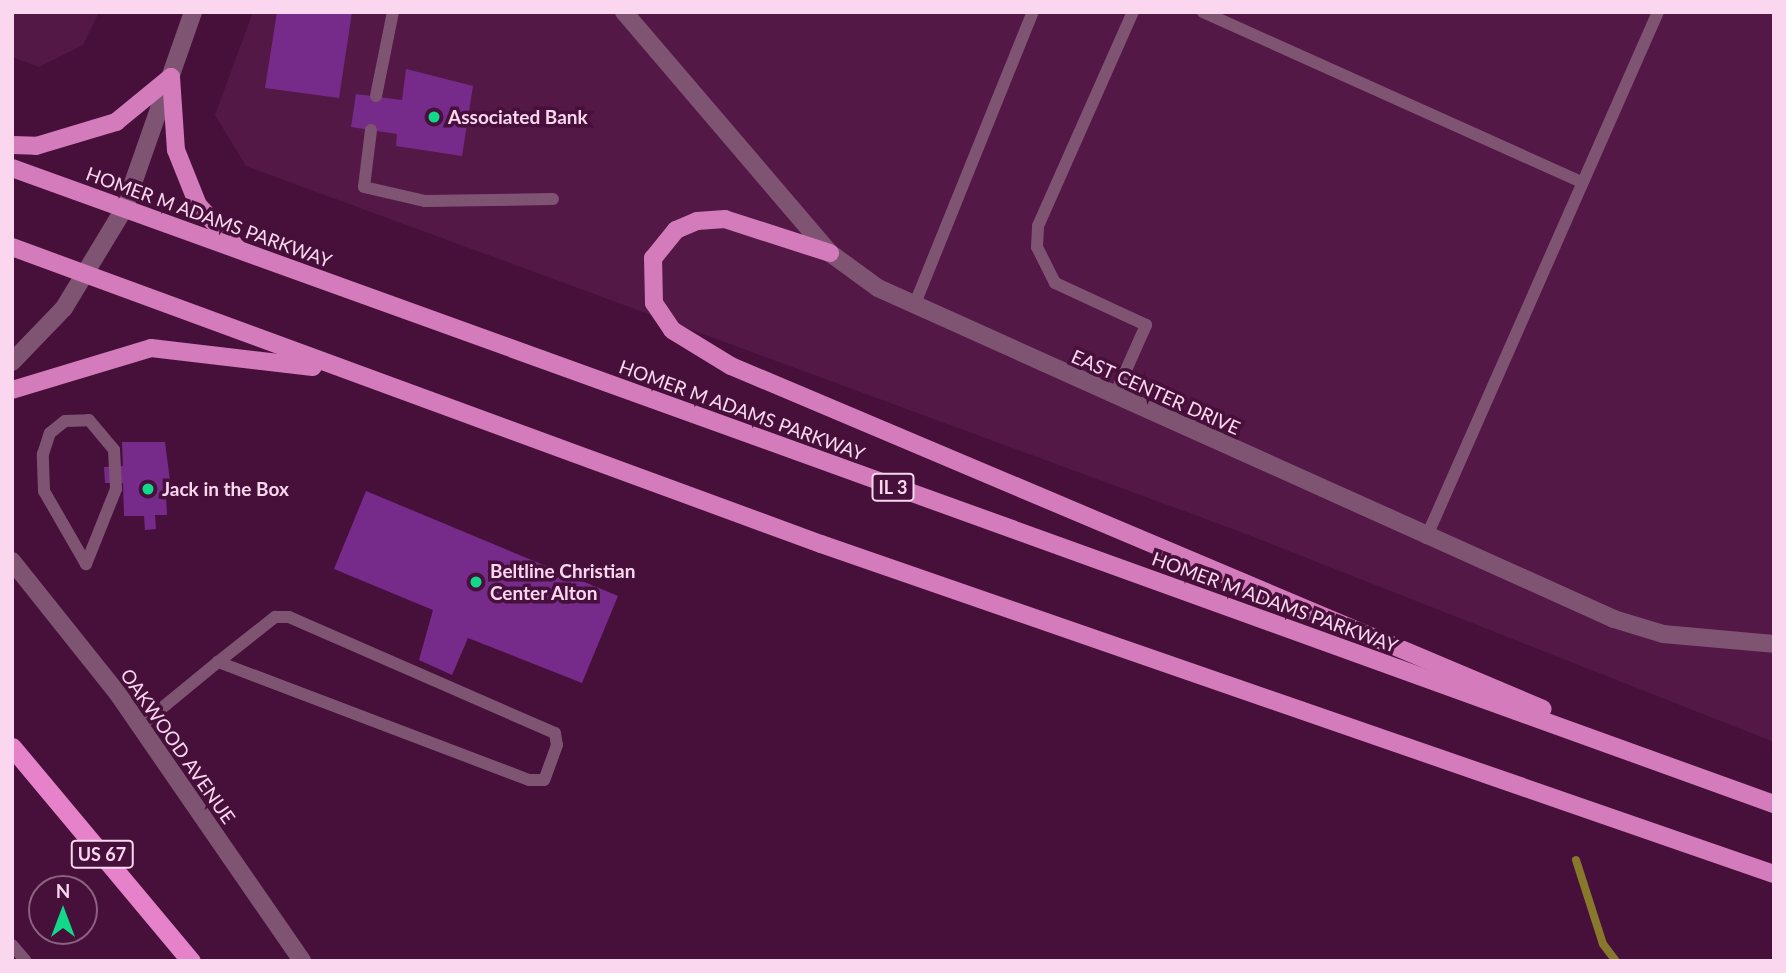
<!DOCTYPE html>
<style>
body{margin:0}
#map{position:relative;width:1786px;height:973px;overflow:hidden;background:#46103a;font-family:Lato,sans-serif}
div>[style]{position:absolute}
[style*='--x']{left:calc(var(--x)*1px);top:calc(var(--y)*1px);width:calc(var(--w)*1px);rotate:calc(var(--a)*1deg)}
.built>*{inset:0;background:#541847}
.stream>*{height:8px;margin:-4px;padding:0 4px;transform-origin:4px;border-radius:4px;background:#87782c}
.building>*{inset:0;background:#762b8b}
.service>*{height:12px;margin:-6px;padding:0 6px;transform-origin:6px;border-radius:6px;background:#7f5473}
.minor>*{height:18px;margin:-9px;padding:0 9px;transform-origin:9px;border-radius:9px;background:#7f5473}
.tertiary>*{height:18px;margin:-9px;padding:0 9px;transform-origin:9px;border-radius:9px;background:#7f5473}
.primary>*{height:18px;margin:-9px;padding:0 9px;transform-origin:9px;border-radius:9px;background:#d47bbc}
.trunk>*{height:19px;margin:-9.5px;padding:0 9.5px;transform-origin:9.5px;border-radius:9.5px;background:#e582ca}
.dots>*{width:19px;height:19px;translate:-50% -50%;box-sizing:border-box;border:4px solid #46103a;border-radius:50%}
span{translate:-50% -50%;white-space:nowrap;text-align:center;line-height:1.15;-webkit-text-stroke:7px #46103a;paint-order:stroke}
.shield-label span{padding:2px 5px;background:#46103a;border:2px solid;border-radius:5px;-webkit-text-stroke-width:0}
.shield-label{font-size:18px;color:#fad7ef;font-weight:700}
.poi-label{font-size:19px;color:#fad7ef;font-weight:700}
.left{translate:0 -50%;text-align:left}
.street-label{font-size:19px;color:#fad7ef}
.frame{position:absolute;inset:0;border:14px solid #fad7ef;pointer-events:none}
.north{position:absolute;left:28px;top:875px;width:70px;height:70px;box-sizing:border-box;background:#46103a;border:2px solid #8e6082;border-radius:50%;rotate:0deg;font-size:19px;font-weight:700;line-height:28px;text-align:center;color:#fad7ef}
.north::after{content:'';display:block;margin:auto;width:24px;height:32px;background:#12d98a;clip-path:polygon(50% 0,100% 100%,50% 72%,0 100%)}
</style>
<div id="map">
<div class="built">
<div style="clip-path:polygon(12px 12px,99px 12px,83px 45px,39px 67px,12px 57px)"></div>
<div style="clip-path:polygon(253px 12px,1774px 12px,1774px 742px,1241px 532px,246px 166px,215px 115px)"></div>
</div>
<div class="stream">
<div style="--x:1576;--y:860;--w:88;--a:72.2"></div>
<div style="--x:1603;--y:944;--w:21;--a:53"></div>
</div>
<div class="building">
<div style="clip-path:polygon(277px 12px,352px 12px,339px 98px,265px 88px)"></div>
<div style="clip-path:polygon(406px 69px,473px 86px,462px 156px,396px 146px,397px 134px,351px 127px,356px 94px,402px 100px)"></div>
<div style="clip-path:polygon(122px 442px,165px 442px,172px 496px,166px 496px,167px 515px,155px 515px,156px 529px,145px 530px,144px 516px,124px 516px,123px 483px,105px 483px,104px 467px,123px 466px)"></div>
<div style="clip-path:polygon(366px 491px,618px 596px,582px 683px,468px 638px,452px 675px,419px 660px,433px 610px,334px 569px)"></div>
</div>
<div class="service">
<div style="--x:1203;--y:12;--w:415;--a:24.2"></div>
<div style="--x:376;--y:96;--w:86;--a:-78.6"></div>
<div style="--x:371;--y:130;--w:57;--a:97"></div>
<div style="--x:364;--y:187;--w:63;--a:12.9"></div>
<div style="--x:425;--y:201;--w:128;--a:-0.9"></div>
<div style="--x:914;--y:306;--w:317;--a:-68"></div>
<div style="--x:1114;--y:397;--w:79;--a:-66"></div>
<div style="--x:1146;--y:325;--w:100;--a:-155.2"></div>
<div style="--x:1055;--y:283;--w:40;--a:-116.6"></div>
<div style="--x:1037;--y:247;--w:21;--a:-87"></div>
<div style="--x:1038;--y:226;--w:234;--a:-66.1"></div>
<div style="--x:89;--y:420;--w:39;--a:50"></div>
<div style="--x:114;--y:450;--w:39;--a:87"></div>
<div style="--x:116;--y:489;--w:81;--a:111.8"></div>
<div style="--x:86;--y:564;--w:84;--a:-119.9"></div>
<div style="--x:44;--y:491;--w:37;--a:-92"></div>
<div style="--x:43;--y:454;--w:22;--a:-72"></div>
<div style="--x:50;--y:433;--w:19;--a:-39"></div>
<div style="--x:65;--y:421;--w:24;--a:-2"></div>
<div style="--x:1426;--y:538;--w:575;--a:-66.2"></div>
<div style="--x:140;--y:726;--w:101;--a:-39.4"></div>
<div style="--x:218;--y:662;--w:73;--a:-38.3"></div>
<div style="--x:275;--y:617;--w:14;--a:0"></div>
<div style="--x:289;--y:617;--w:290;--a:23.6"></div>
<div style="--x:555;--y:733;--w:12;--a:81"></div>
<div style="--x:557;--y:745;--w:37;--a:110"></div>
<div style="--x:544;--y:780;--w:15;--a:180"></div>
<div style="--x:529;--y:780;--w:333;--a:-159.2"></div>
<div style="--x:12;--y:945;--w:21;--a:49"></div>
</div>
<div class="minor">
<div style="--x:624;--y:12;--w:317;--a:49.5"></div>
<div style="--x:830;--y:253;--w:59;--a:36.1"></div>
<div style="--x:878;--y:288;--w:807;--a:24.21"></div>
<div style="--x:1614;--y:619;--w:51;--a:17"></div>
<div style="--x:1663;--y:634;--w:111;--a:5.1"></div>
</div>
<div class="tertiary">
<div style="--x:12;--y:362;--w:75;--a:-46.1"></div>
<div style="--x:64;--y:308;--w:116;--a:-58.8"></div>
<div style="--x:124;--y:209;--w:209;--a:-70.7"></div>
<div style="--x:12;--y:561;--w:170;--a:51.4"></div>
<div style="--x:118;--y:694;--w:324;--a:55.4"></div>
</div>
<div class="primary">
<div style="--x:171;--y:77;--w:73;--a:86.1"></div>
<div style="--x:176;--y:150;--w:59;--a:68.2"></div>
<div style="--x:198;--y:205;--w:59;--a:47.7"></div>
<div style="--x:12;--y:145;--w:24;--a:2"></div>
<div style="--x:36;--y:146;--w:84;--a:-16.7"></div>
<div style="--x:116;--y:122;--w:71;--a:-39.3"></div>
<div style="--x:12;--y:168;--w:1873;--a:19.85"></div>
<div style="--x:12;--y:247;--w:862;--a:20.16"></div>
<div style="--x:821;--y:544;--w:1009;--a:19.1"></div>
<div style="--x:830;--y:253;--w:110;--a:-162.1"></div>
<div style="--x:725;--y:219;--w:28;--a:176"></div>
<div style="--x:697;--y:221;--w:23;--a:157"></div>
<div style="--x:676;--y:230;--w:36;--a:129"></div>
<div style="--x:653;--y:258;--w:45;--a:88.7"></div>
<div style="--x:654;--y:303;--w:32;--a:56"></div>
<div style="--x:672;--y:330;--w:69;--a:31.4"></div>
<div style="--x:731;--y:366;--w:881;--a:22.9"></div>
<div style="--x:12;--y:390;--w:145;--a:-16.8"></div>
<div style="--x:151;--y:348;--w:163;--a:6.7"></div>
</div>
<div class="trunk">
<div style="--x:12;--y:747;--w:279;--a:50.1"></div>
</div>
<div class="dots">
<div style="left:434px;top:117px;background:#12d98a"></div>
<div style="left:148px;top:489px;background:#12d98a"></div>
<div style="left:476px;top:582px;background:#12d98a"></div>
</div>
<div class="shield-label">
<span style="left:893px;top:487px">IL 3</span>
<span style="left:102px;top:854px">US 67</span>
</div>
<div class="poi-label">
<span class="left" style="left:448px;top:117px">Associated Bank</span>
<span class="left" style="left:162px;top:489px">Jack in the Box</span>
<span class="left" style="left:490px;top:582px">Beltline Christian<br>Center Alton</span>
</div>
<div class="street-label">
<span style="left:209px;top:217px;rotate:20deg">HOMER M ADAMS PARKWAY</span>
<span style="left:1156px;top:392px;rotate:24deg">EAST CENTER DRIVE</span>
<span style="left:742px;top:410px;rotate:20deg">HOMER M ADAMS PARKWAY</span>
<span style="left:1275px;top:602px;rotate:20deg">HOMER M ADAMS PARKWAY</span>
<span style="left:178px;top:746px;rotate:55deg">OAKWOOD AVENUE</span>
</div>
<div class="frame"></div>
<div class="north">N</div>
</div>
